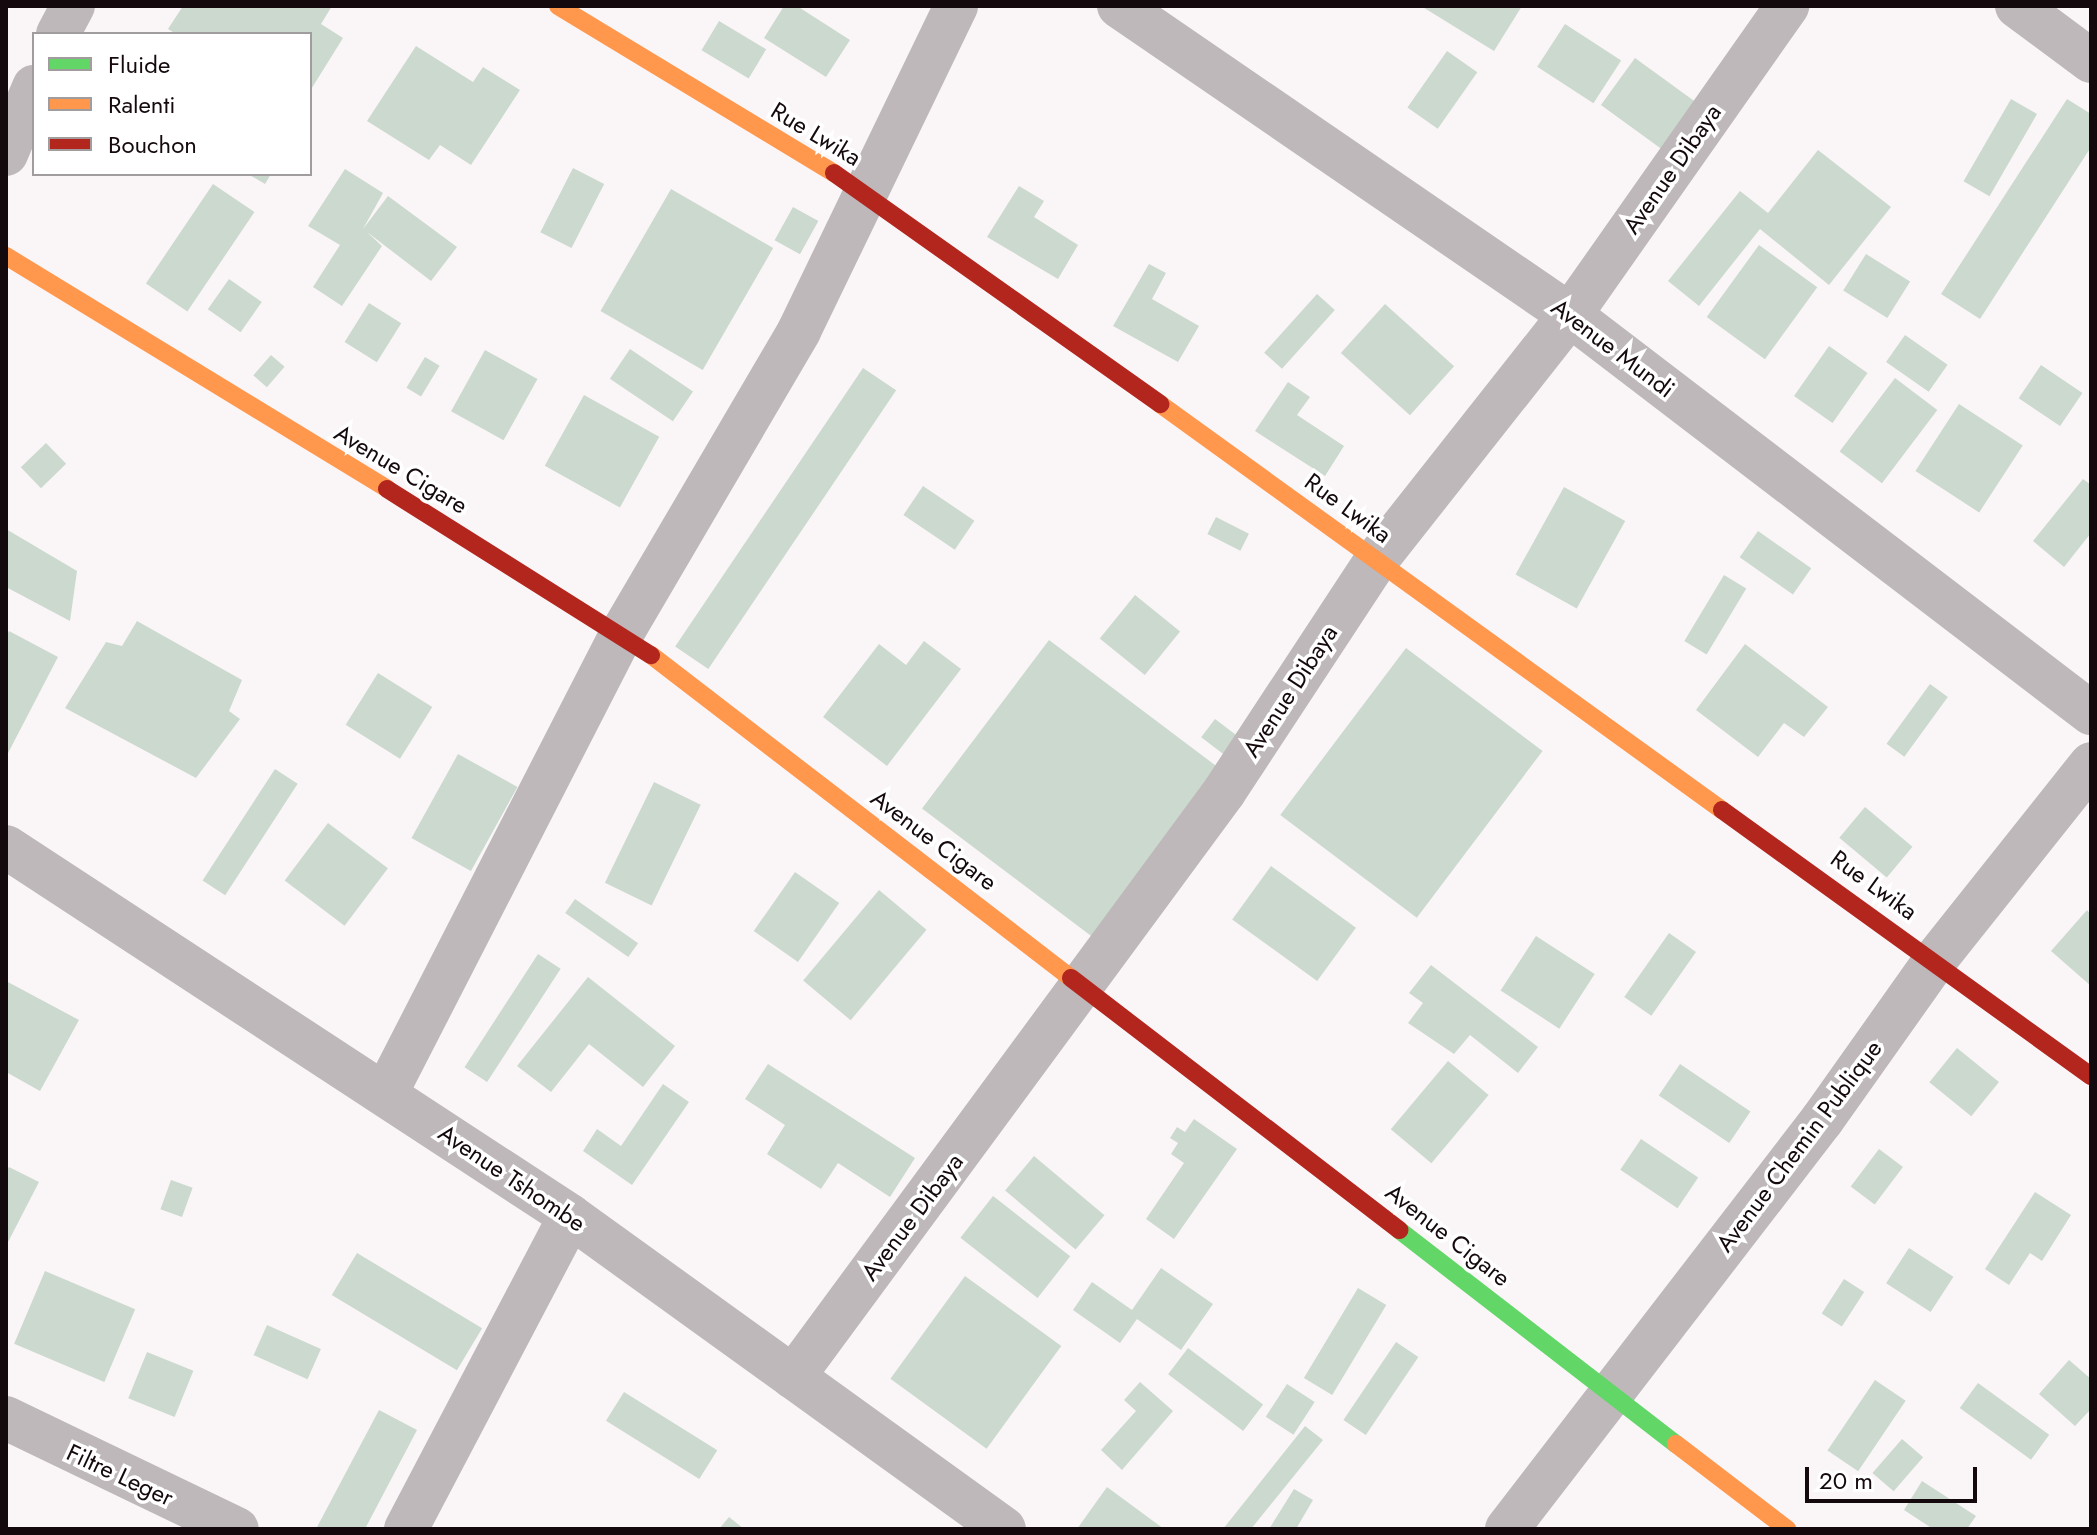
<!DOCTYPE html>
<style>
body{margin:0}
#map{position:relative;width:2097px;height:1535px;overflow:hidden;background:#faf6f8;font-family:Jost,sans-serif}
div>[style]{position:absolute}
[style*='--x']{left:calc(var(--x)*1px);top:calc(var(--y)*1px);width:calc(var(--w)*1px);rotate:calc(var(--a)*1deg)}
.building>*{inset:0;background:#ccd9cf;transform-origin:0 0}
.street>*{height:44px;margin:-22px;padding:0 22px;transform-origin:22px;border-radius:22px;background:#beb8ba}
.fast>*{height:18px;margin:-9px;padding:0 9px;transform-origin:9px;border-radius:9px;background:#63d668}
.slow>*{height:18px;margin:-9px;padding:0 9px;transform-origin:9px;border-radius:9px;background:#ff974d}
.jam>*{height:18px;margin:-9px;padding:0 9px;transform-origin:9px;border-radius:9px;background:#b3261e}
span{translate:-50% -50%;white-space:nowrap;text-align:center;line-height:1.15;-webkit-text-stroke:7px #fff;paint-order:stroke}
.street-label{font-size:24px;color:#14090d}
.frame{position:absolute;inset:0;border:8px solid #14090d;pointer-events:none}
.legend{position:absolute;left:32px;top:32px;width:280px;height:144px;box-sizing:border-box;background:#fff;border:2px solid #a19d9e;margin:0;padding:10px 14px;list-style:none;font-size:24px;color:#14090d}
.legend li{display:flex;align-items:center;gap:16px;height:40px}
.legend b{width:40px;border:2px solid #a19d9e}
.scale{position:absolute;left:1805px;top:1467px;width:172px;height:36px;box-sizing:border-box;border:4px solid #14090d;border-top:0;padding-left:10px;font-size:24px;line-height:28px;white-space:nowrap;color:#14090d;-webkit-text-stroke:6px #fff;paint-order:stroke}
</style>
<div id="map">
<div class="building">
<div style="clip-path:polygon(183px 6px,332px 6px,321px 24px,343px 38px,310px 91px,310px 34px,176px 34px,168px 29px)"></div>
<div style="clip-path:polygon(784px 6px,797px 6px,850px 40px,826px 77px,764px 38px)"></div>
<div style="clip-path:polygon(1421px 6px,1522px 6px,1494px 51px)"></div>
<div style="left:719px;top:21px;width:55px;height:34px;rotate:31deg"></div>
<div style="left:1565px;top:24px;width:67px;height:51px;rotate:33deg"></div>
<div style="clip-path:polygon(416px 46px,473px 82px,483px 67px,520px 90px,471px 165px,440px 145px,429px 160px,367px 121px)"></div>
<div style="left:1447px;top:51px;width:37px;height:69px;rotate:35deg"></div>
<div style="left:1635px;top:58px;width:86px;height:58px;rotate:36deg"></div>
<div style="left:2011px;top:99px;width:30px;height:95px;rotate:30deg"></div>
<div style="clip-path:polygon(2067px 99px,2091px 114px,2091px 147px,1980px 319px,1941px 294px)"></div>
<div style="clip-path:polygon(1818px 150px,1891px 207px,1829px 285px,1760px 229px,1699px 306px,1668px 281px,1740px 191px,1768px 213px)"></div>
<div style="left:573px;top:168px;width:35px;height:72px;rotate:27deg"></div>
<div style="clip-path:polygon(345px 169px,383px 193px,363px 229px,388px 196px,457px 247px,431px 281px,367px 232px,382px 246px,342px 306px,313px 287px,340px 245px,308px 226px)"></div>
<div style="clip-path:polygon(248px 174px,271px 174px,265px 184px)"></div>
<div style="left:213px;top:184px;width:50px;height:120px;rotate:34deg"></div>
<div style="clip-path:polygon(1019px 186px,1044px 201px,1034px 217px,1078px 245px,1058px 279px,987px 237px)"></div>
<div style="left:671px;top:189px;width:118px;height:141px;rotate:30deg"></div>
<div style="left:793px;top:207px;width:29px;height:38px;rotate:29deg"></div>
<div style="left:1759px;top:245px;width:72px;height:89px;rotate:36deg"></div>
<div style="left:1866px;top:254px;width:52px;height:43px;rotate:32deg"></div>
<div style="clip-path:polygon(1149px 264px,1166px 273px,1152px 299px,1199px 326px,1178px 362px,1113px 326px)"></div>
<div style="left:229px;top:279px;width:40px;height:37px;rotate:35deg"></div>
<div style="left:1317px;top:294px;width:24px;height:79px;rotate:42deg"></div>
<div style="left:369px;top:303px;width:38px;height:46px;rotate:32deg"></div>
<div style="left:1385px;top:304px;width:93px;height:66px;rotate:42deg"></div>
<div style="left:1905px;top:335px;width:52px;height:33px;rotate:35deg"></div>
<div style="left:1829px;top:346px;width:47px;height:61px;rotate:35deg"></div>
<div style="left:630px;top:349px;width:76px;height:36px;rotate:34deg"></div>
<div style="left:485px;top:350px;width:60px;height:70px;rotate:29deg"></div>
<div style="left:271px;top:355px;width:18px;height:27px;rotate:41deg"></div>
<div style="left:425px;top:357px;width:17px;height:36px;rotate:31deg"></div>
<div style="left:2041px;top:365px;width:50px;height:40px;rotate:34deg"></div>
<div style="left:863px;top:368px;width:40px;height:336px;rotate:34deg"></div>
<div style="left:1895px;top:378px;width:53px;height:92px;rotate:37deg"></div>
<div style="clip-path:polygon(1288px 382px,1310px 397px,1297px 415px,1344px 446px,1325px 476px,1255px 431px)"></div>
<div style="left:584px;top:395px;width:86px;height:81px;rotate:29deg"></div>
<div style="left:1959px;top:404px;width:76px;height:80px;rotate:33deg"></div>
<div style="left:46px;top:443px;width:29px;height:35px;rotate:46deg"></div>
<div style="clip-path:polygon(2083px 479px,2091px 485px,2091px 533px,2064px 567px,2033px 541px)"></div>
<div style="left:923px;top:486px;width:62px;height:35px;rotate:34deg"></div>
<div style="left:1564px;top:487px;width:70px;height:100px;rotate:29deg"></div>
<div style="left:1216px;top:517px;width:37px;height:19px;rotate:27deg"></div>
<div style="clip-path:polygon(6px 529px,77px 571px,70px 621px,6px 587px)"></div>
<div style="left:1758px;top:531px;width:65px;height:32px;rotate:35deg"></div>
<div style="left:1724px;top:575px;width:26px;height:77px;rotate:31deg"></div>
<div style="left:1135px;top:595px;width:58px;height:56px;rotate:39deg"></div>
<div style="clip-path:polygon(137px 621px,242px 680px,229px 711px,240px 719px,196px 778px,65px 708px,106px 642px,122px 646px)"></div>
<div style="clip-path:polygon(9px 631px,58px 657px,6px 757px,6px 636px)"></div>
<div style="left:1049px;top:640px;width:216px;height:211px;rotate:37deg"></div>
<div style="clip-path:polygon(924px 641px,961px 669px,887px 766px,823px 717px,879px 644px,906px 665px)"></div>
<div style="clip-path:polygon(1745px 644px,1828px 707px,1804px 737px,1784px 723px,1758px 757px,1696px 710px)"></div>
<div style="left:1406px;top:648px;width:171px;height:209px;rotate:37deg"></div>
<div style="left:378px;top:673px;width:64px;height:61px;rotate:32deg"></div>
<div style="left:1930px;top:684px;width:22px;height:74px;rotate:36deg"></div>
<div style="left:1215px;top:719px;width:31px;height:23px;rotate:37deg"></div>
<div style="left:458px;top:754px;width:68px;height:96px;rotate:29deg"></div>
<div style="left:275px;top:769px;width:27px;height:133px;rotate:33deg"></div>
<div style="left:654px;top:782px;width:52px;height:112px;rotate:26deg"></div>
<div style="left:1865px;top:807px;width:62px;height:40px;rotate:40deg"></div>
<div style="left:328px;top:823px;width:75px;height:72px;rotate:37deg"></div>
<div style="left:1271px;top:866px;width:105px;height:66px;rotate:36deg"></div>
<div style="left:795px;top:872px;width:54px;height:72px;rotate:35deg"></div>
<div style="left:879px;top:890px;width:62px;height:118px;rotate:40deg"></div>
<div style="left:575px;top:899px;width:77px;height:17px;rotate:35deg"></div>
<div style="clip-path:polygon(2087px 910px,2091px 915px,2091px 986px,2051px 951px)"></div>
<div style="left:1669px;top:933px;width:33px;height:78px;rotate:35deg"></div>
<div style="left:1536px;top:936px;width:70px;height:65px;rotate:33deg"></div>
<div style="left:538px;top:954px;width:27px;height:135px;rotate:33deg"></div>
<div style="clip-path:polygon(1431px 965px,1538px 1047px,1518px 1073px,1470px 1035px,1454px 1054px,1408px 1023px,1423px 1003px,1409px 993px)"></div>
<div style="clip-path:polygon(588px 977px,675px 1046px,643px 1087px,589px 1044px,551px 1092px,517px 1066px)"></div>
<div style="clip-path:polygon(6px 981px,79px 1020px,40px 1091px,6px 1072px)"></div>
<div style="left:1957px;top:1048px;width:54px;height:44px;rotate:39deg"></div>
<div style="left:1448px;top:1061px;width:53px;height:89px;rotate:40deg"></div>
<div style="clip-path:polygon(768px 1064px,915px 1158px,890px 1197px,838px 1163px,821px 1189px,767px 1154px,785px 1125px,745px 1099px)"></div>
<div style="left:1680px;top:1064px;width:85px;height:38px;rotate:34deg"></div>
<div style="clip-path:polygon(663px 1084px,689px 1102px,632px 1185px,583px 1151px,597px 1129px,621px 1146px)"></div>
<div style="clip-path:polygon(1194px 1119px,1237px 1149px,1174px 1239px,1146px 1219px,1184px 1163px,1171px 1154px,1178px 1143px,1170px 1138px,1177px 1127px,1185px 1132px)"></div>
<div style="left:1641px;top:1139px;width:69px;height:37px;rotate:34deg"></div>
<div style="left:1879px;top:1149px;width:30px;height:47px;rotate:37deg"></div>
<div style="left:1034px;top:1156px;width:92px;height:45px;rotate:40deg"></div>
<div style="clip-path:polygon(9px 1167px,39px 1182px,6px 1246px,6px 1172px)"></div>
<div style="left:171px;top:1180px;width:23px;height:31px;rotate:20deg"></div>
<div style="clip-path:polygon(2035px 1192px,2071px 1215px,2042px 1261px,2030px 1253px,2009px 1285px,1985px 1269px)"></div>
<div style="left:993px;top:1196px;width:98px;height:53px;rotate:38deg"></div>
<div style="left:1909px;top:1248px;width:53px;height:42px;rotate:33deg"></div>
<div style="left:357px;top:1253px;width:146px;height:49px;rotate:31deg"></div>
<div style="clip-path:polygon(1161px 1268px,1213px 1304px,1181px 1350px,1137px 1319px,1120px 1343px,1073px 1310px,1092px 1282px,1132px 1310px)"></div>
<div style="left:45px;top:1271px;width:98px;height:79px;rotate:23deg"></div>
<div style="left:965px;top:1276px;width:119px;height:127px;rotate:36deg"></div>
<div style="left:1844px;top:1279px;width:24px;height:41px;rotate:33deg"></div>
<div style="left:1358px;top:1288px;width:33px;height:105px;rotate:31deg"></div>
<div style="left:267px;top:1325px;width:59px;height:33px;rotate:24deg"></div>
<div style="left:1396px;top:1342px;width:27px;height:94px;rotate:34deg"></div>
<div style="left:1188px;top:1348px;width:94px;height:33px;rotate:37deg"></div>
<div style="left:147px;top:1352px;width:50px;height:50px;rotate:22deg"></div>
<div style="clip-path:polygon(2069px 1360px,2091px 1379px,2091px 1409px,2075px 1426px,2039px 1394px)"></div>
<div style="left:1875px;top:1380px;width:37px;height:85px;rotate:34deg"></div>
<div style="clip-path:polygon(1140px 1382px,1173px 1411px,1122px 1470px,1101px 1450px,1136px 1411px,1124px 1400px)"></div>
<div style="left:1978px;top:1383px;width:88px;height:31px;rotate:36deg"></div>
<div style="left:1287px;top:1384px;width:33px;height:39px;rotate:33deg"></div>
<div style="left:624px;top:1392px;width:110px;height:34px;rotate:32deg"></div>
<div style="clip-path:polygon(379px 1410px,417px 1430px,365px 1529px,316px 1529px)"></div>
<div style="clip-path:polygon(1305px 1426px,1323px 1440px,1251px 1529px,1223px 1529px)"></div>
<div style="left:1902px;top:1439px;width:28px;height:45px;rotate:41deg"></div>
<div style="clip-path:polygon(1922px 1481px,1976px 1516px,1967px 1529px,1933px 1529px,1904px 1510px)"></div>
<div style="clip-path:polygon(1107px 1487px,1164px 1529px,1077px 1529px)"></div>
<div style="clip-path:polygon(1294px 1489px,1313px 1500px,1296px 1529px,1269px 1529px)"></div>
<div style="clip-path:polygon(729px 1517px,744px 1529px,719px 1529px)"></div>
</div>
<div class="street">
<div style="--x:1119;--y:6;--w:547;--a:34.42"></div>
<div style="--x:1570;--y:315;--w:656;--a:37.38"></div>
<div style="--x:2017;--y:6;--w:92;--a:36.6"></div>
<div style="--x:58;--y:34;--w:32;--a:-62"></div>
<div style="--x:6;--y:154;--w:73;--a:-67.3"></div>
<div style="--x:6;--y:847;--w:674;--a:33.19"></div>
<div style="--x:570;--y:1216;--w:535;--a:35.8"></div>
<div style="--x:386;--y:1093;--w:517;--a:-62.84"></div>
<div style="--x:622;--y:633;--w:350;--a:-59.6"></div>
<div style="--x:799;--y:331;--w:361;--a:-64.2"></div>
<div style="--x:793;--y:1377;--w:727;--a:-53.62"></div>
<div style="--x:1224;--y:792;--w:280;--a:-56.7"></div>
<div style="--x:1378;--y:558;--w:310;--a:-51.7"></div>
<div style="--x:1570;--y:315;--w:378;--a:-54.9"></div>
<div style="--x:6;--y:1418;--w:256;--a:25.7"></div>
<div style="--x:406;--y:1529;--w:353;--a:-62.3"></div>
<div style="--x:1507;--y:1529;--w:516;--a:-52.4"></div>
<div style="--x:1822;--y:1120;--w:197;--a:-54.7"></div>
<div style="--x:1936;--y:959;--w:249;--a:-51.5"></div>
</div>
<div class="fast">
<div style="--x:1399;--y:1230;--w:350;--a:37.7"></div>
</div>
<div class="slow">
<div style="--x:558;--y:6;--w:323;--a:31.2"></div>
<div style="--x:6;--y:256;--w:447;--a:31.4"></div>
<div style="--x:1160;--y:404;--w:693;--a:35.85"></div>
<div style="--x:651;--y:655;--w:530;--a:37.56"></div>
<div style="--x:1676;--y:1444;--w:140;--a:37.4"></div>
</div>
<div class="jam">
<div style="--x:834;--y:173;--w:400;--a:35.3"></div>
<div style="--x:387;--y:489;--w:312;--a:32.2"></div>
<div style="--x:1722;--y:810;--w:455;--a:35.8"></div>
<div style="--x:1071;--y:978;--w:414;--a:37.5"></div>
</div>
<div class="street-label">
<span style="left:816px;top:134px;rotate:31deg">Rue Lwika</span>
<span style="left:1672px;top:169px;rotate:-55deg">Avenue Dibaya</span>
<span style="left:1613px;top:348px;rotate:37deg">Avenue Mundi</span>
<span style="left:401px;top:469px;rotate:31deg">Avenue Cigare</span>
<span style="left:1348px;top:508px;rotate:36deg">Rue Lwika</span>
<span style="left:1290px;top:691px;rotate:-57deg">Avenue Dibaya</span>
<span style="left:934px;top:840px;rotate:37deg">Avenue Cigare</span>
<span style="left:1874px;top:885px;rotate:36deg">Rue Lwika</span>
<span style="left:1799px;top:1146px;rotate:-53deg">Avenue Chemin Publique</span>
<span style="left:512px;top:1178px;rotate:34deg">Avenue Tshombe</span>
<span style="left:912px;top:1217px;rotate:-53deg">Avenue Dibaya</span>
<span style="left:1448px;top:1235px;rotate:38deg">Avenue Cigare</span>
<span style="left:120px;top:1475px;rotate:25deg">Filtre Leger</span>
</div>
<div class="frame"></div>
<ul class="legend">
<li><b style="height:10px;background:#63d668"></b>Fluide</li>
<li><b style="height:10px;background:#ff974d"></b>Ralenti</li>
<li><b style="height:10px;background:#b3261e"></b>Bouchon</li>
</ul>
<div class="scale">20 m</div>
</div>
